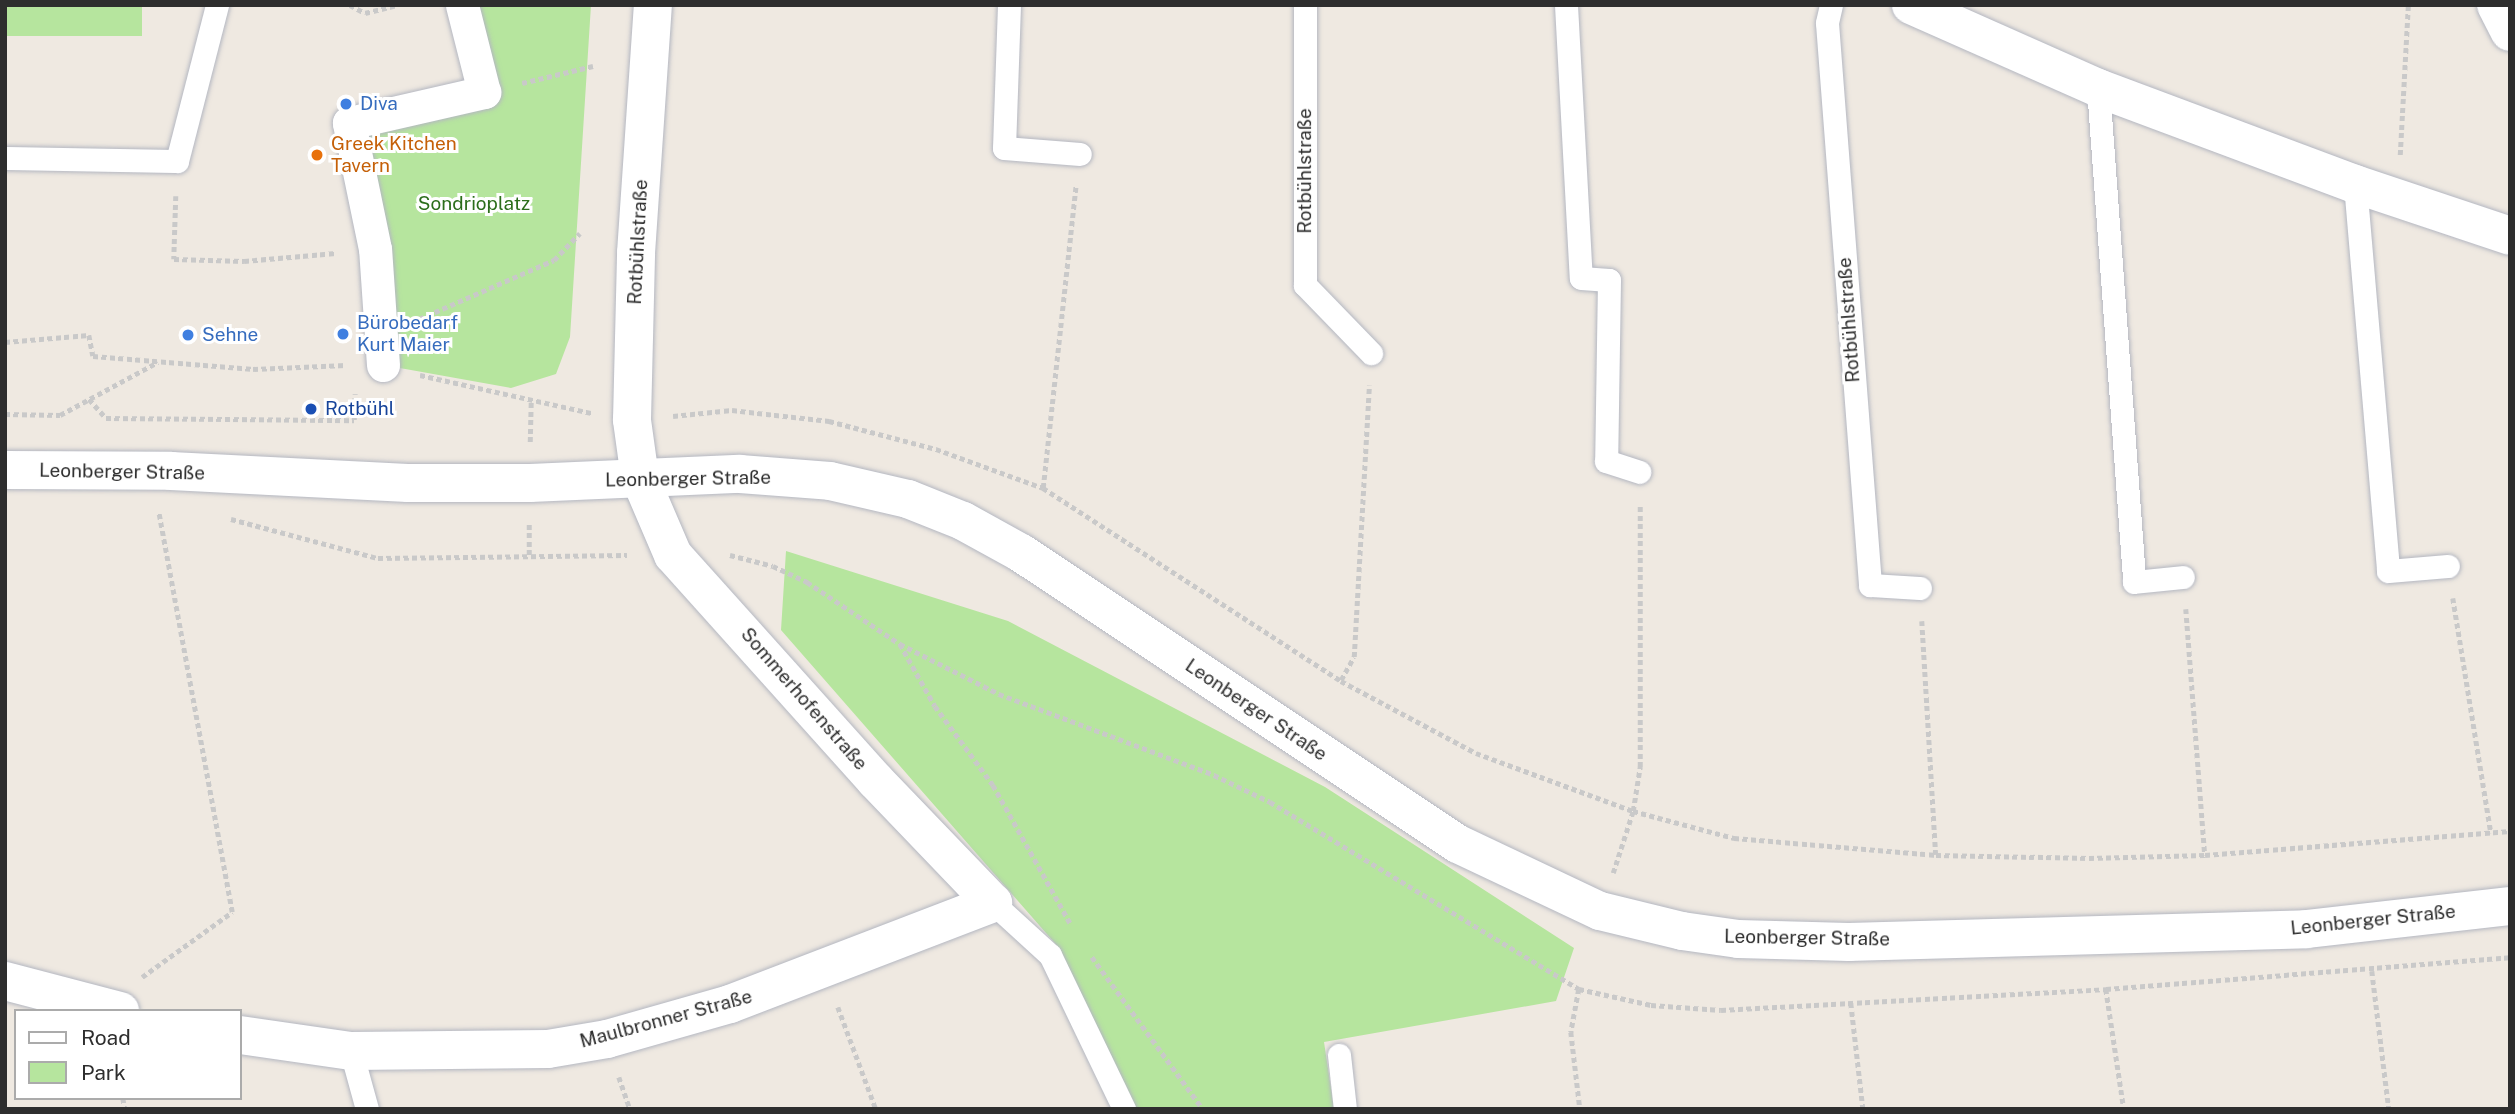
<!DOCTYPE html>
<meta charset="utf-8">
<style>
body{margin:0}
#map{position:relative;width:2515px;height:1114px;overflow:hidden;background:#efe9e1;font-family:"Public Sans",sans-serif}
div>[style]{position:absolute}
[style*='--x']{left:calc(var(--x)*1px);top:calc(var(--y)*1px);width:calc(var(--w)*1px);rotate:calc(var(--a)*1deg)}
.green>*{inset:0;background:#b6e59e;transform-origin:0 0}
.path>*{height:4.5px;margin-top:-2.25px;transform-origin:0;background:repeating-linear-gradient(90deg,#c9c9c9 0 5px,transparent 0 8.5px)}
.roads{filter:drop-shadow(0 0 2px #b4b7c1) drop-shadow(0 0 2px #b4b7c1)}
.service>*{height:23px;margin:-11.5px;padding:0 11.5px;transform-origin:11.5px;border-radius:11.5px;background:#fff}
.pedestrian>*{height:33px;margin:-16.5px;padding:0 16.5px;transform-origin:16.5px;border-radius:16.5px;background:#fff}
.minor>*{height:38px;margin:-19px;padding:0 19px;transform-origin:19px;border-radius:19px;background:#fff}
.secondary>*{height:38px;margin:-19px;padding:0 19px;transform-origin:19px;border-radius:19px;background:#fff}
.dots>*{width:19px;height:19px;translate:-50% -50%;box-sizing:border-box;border:4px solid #fff;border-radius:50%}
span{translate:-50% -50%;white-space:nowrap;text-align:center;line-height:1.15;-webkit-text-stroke:6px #fff;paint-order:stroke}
.shop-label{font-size:19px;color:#366cbe}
.left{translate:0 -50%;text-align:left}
.food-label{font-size:19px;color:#c56008}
.street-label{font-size:19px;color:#2e2e2e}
.park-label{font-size:19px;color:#2c6e1b}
.transit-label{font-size:19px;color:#164399}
.frame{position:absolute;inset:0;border:7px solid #2e2e2e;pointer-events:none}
.legend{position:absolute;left:14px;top:1009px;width:228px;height:91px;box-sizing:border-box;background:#fff;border:2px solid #ababab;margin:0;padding:9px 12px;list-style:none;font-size:21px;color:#2e2e2e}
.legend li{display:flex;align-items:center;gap:14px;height:35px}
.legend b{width:35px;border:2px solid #ababab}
</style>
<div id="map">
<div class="green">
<div style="left:5px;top:5px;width:137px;height:31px"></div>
<div style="clip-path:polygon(462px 5px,591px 5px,570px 337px,556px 374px,511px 388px,383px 365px,349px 123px,484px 92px)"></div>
<div style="clip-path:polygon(786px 551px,1008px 621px,1325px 787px,1574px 948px,1556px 1001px,1324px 1042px,1334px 1109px,1134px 1109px,1060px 949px,781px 630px)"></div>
</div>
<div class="path">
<div style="--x:350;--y:5;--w:17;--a:28"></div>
<div style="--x:365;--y:13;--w:33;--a:-14"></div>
<div style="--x:522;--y:83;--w:73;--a:-13.5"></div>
<div style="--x:2400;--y:155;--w:150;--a:-86.9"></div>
<div style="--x:176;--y:196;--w:63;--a:91.8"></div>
<div style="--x:174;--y:259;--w:70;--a:1.6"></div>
<div style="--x:244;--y:261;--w:92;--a:-5"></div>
<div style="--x:419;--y:319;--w:147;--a:-23.6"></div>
<div style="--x:554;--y:260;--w:37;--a:-46"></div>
<div style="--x:5;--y:342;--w:84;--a:-4.8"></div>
<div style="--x:89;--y:335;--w:21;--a:79"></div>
<div style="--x:93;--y:356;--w:161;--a:4.6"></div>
<div style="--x:253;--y:369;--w:93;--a:-2.5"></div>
<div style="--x:420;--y:375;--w:176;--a:12.5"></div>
<div style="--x:89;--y:399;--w:25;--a:48"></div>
<div style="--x:106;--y:418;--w:248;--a:0.5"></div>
<div style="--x:354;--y:420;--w:26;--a:-88"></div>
<div style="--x:5;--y:414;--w:55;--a:1"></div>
<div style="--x:60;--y:415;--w:111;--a:-28.4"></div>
<div style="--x:673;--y:416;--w:59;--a:-5.8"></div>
<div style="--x:732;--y:410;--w:98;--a:6.5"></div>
<div style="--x:829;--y:421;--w:111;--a:14.7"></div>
<div style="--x:936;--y:449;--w:114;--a:20"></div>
<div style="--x:1043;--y:488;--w:355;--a:32.9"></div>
<div style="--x:1341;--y:681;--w:153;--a:28.1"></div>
<div style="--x:1476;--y:753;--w:167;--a:20.3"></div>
<div style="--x:1633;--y:811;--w:105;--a:15"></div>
<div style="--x:1734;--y:838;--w:203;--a:4.8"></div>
<div style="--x:1936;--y:855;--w:153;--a:1.1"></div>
<div style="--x:2089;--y:858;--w:116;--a:-1.5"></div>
<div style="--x:2205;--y:855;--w:306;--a:-4.5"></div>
<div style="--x:530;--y:442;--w:40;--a:-88.6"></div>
<div style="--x:1043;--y:488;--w:304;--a:-83.8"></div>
<div style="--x:231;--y:519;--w:152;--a:14.9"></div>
<div style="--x:378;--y:558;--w:249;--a:-0.7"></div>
<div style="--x:529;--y:555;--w:31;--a:-90"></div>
<div style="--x:730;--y:555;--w:44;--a:14.3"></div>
<div style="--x:773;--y:566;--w:38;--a:25"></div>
<div style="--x:807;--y:582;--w:112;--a:33.7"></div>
<div style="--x:900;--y:644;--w:111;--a:26.8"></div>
<div style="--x:999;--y:694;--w:230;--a:20.6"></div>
<div style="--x:1214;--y:775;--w:62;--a:25.7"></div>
<div style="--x:1270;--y:802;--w:361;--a:31.2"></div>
<div style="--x:1579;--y:989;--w:74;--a:12.5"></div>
<div style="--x:1651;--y:1005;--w:70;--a:4.1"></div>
<div style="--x:1721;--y:1010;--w:386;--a:-3.1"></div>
<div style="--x:2106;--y:989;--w:405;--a:-4.5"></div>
<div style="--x:2453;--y:598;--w:238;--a:80.8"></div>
<div style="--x:2186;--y:609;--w:247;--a:85.6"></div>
<div style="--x:1922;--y:621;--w:234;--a:86.6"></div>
<div style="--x:900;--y:644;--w:71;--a:60.6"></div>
<div style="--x:935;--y:706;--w:98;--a:53.7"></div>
<div style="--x:993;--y:785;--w:158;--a:60.8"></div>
<div style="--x:1341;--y:680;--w:26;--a:-61"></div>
<div style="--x:1354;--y:657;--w:272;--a:-86.8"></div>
<div style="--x:1613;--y:873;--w:65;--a:-72.1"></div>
<div style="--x:1633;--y:811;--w:45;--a:-81"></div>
<div style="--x:1640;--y:767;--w:263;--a:-90"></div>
<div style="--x:1092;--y:957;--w:188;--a:53.9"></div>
<div style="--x:2372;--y:971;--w:139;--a:83"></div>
<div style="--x:142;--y:977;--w:111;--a:-35.8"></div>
<div style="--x:232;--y:912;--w:405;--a:-100.4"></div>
<div style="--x:1579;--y:989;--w:44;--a:100.5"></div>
<div style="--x:1571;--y:1032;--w:78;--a:83.3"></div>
<div style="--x:2106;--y:989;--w:121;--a:81.5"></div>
<div style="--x:1851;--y:1003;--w:107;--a:83.5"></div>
<div style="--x:838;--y:1007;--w:109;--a:69.6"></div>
<div style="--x:619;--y:1077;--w:34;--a:71"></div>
<div style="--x:123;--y:1098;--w:11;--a:80"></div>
</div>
<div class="roads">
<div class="service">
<div style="--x:1009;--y:5;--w:143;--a:92"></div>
<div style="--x:1004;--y:148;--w:76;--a:4.5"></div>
<div style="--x:1305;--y:5;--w:280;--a:90"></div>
<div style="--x:1305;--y:285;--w:95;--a:45.9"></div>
<div style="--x:1566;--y:5;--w:273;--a:86.9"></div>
<div style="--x:1581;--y:278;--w:28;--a:4"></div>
<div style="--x:1609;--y:280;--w:181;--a:90.9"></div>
<div style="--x:1606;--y:461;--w:35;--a:18"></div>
<div style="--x:1831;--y:5;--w:18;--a:103"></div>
<div style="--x:1827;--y:23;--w:564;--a:85.62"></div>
<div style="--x:1870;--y:585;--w:50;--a:3.4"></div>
<div style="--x:2098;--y:88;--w:495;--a:85.8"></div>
<div style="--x:2134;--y:582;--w:49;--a:-5.8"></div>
<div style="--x:5;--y:158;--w:172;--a:1"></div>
<div style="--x:177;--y:161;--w:161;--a:-75.6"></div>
<div style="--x:2355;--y:184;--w:388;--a:85.1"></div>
<div style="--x:2388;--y:571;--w:60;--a:-4.8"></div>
<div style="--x:993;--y:903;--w:77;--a:42.4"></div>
<div style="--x:1050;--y:955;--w:171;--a:64.3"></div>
<div style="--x:351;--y:1051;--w:60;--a:74.6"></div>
<div style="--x:1339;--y:1055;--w:54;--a:83.7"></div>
</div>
<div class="pedestrian">
<div style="--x:383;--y:365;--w:116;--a:-93.9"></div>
<div style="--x:375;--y:249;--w:129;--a:-101.7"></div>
<div style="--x:349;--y:123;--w:139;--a:-12.9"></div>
<div style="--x:484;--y:92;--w:90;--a:-104.2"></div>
</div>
<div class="minor">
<div style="--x:1911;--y:5;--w:205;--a:23.9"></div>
<div style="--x:2098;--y:88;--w:274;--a:20.5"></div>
<div style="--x:2355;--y:184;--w:163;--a:18.5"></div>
<div style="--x:2496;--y:5;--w:30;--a:63"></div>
<div style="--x:5;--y:981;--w:119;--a:14.6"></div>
<div style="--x:240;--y:1035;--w:112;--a:8.2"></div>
<div style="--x:351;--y:1051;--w:197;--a:-0.6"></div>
<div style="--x:548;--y:1049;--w:60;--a:-9.6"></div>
<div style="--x:607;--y:1039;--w:128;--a:-15.9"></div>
<div style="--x:730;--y:1004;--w:282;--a:-21"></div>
<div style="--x:993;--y:903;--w:170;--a:-133.8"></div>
<div style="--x:875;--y:780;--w:302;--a:-131.9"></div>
<div style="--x:673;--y:555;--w:84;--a:-113.2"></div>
<div style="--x:640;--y:478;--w:59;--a:-97.9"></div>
<div style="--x:632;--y:420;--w:167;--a:-88.6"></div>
<div style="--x:636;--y:253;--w:249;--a:-86.1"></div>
</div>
<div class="secondary">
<div style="--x:5;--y:470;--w:166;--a:0.3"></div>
<div style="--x:171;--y:471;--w:237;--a:2.9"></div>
<div style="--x:408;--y:483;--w:122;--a:0"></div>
<div style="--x:530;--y:483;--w:210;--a:-2.5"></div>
<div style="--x:740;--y:474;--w:90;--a:4.4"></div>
<div style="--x:830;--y:481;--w:80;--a:13"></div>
<div style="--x:908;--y:499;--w:59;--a:21.8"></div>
<div style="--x:963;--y:521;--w:66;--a:28.9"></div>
<div style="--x:1021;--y:553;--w:525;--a:33.66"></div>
<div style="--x:1458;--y:844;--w:157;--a:25.3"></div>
<div style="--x:1600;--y:911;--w:84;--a:13.7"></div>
<div style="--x:1682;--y:931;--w:57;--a:8.1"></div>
<div style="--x:1738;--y:939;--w:111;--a:1.5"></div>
<div style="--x:1849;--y:942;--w:458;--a:-1.6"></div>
<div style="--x:2307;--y:929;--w:204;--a:-6.5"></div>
</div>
</div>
<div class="dots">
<div style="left:346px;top:104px;background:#3f7fe0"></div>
<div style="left:317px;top:155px;background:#e8710a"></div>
<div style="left:343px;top:334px;background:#3f7fe0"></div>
<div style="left:188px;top:335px;background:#3f7fe0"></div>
<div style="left:311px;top:409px;background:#1a4fb4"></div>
</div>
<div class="shop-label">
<span class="left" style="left:360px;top:104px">Diva</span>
<span class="left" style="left:357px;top:334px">Bürobedarf<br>Kurt Maier</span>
<span class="left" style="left:202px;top:335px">Sehne</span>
</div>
<div class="food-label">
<span class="left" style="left:331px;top:155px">Greek Kitchen<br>Tavern</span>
</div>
<div class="street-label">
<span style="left:1305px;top:171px;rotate:-90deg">Rotbühlstraße</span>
<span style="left:638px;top:242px;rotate:-87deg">Rotbühlstraße</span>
<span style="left:1849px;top:320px;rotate:-94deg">Rotbühlstraße</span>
<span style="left:122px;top:472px;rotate:1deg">Leonberger Straße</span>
<span style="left:688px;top:479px;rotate:-1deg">Leonberger Straße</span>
<span style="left:804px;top:699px;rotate:49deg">Sommerhofenstraße</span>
<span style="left:1256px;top:710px;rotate:34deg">Leonberger Straße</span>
<span style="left:2373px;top:920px;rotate:-6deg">Leonberger Straße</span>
<span style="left:1807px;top:938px;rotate:1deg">Leonberger Straße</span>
<span style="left:666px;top:1019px;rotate:-15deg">Maulbronner Straße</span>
</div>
<div class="park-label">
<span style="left:474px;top:204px">Sondrioplatz</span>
</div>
<div class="transit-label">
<span class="left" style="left:325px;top:409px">Rotbühl</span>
</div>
<div class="frame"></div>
<ul class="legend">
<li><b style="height:9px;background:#fff"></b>Road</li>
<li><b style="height:19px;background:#b6e59e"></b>Park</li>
</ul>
</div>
